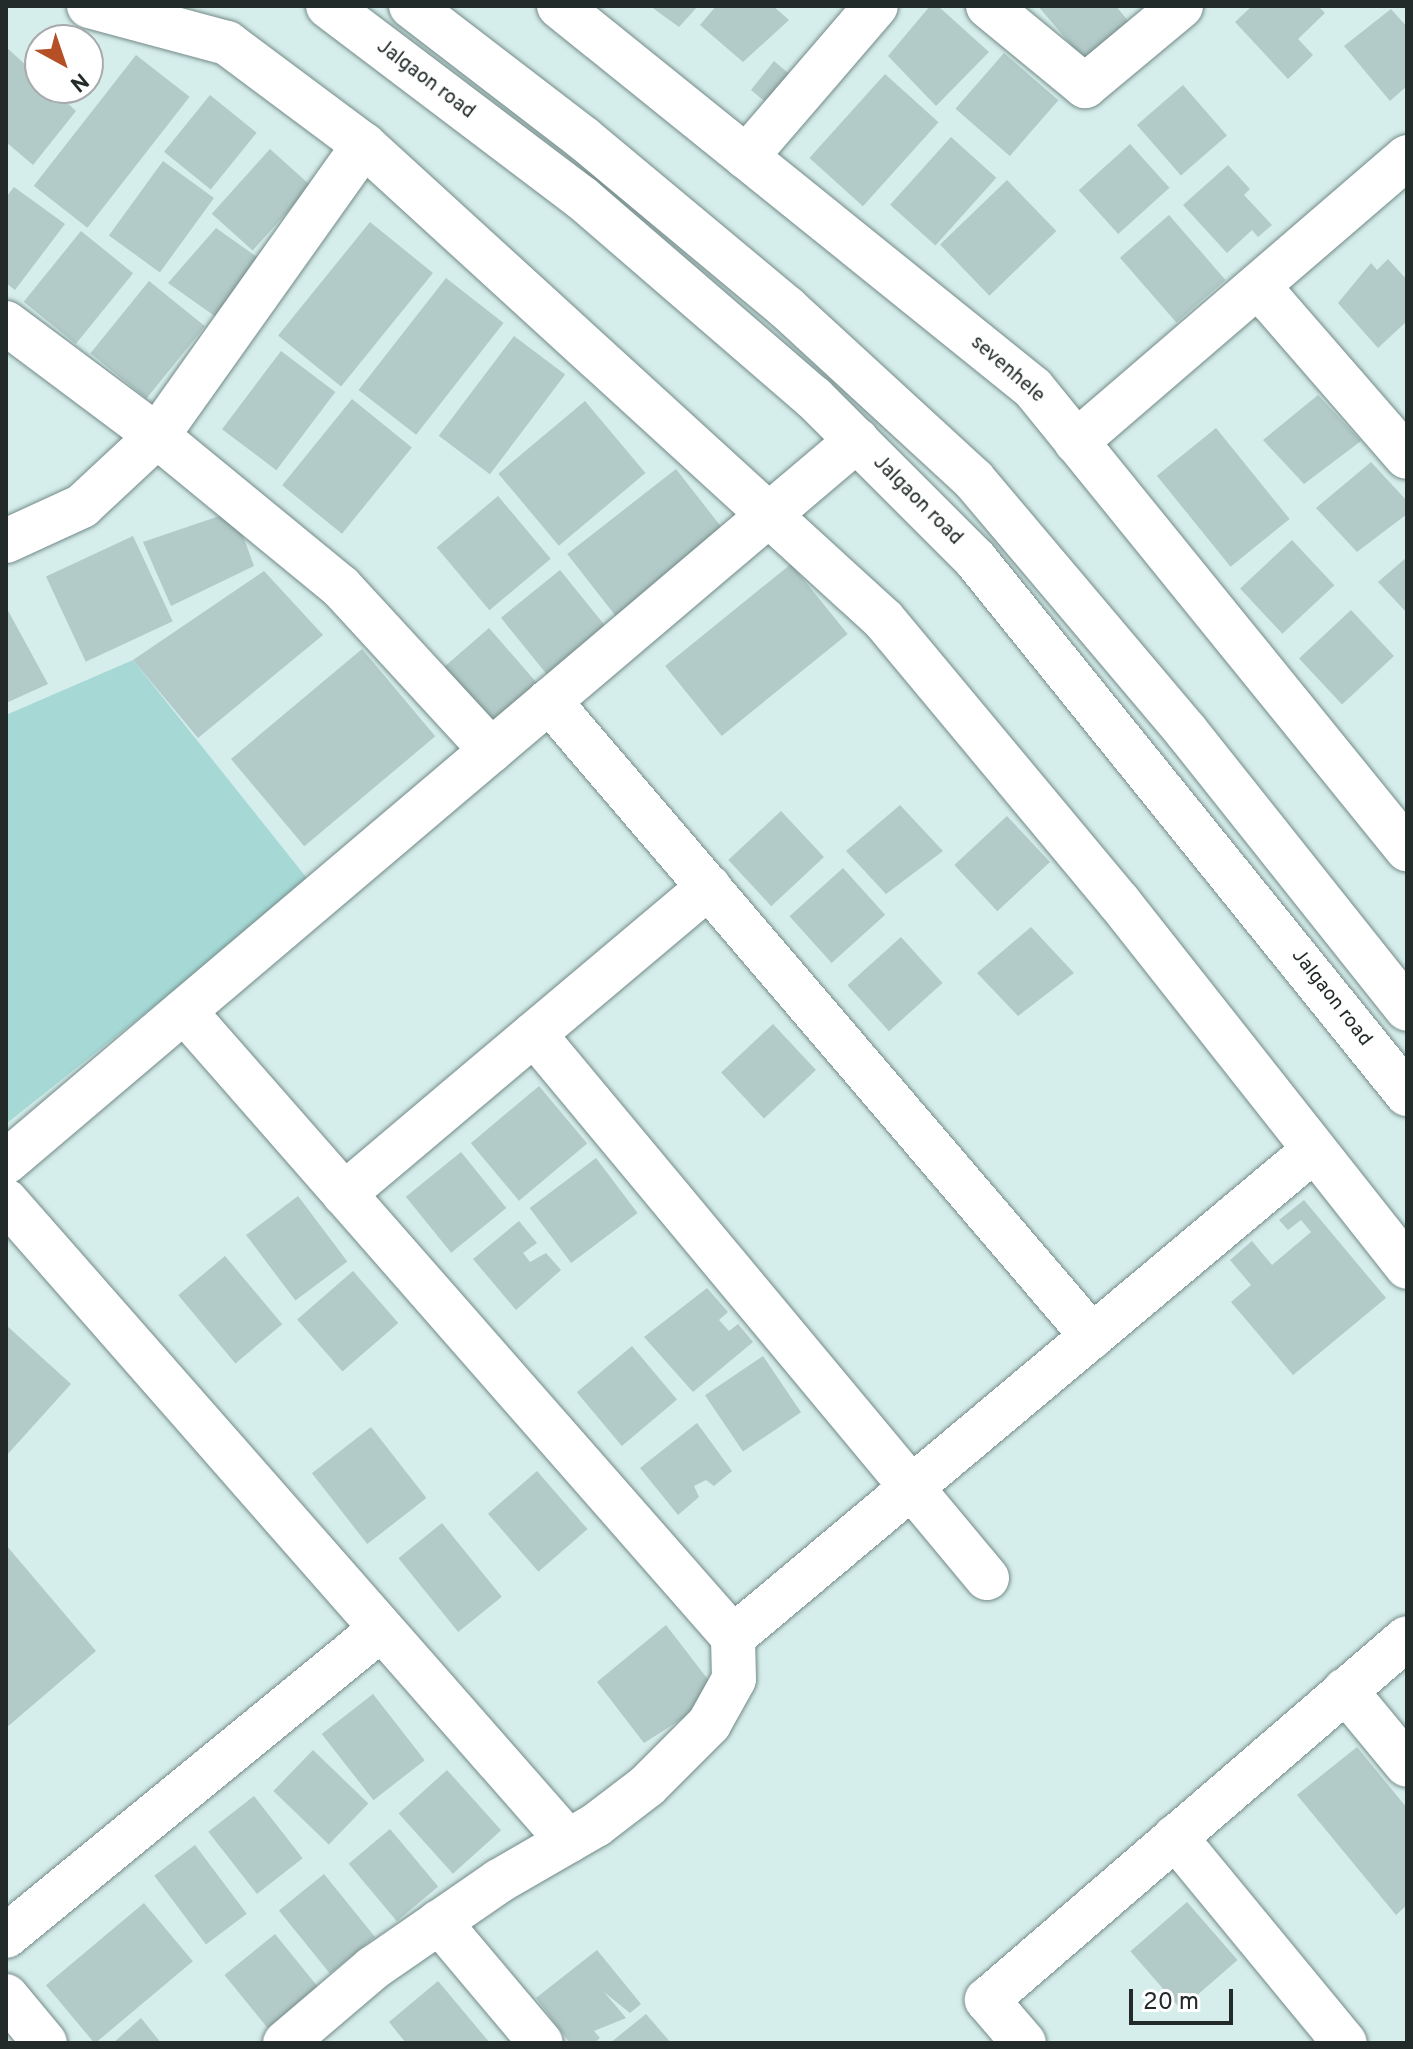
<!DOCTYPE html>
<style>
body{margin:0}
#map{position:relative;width:1413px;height:2049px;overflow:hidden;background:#d5edeb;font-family:Overpass,sans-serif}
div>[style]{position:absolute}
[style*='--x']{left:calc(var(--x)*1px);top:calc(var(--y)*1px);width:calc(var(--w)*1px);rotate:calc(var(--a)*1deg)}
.green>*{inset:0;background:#a6d9d6}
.building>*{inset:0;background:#b2cac8;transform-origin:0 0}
.roads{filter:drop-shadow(0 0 2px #738a88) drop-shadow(0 0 2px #738a88)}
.minor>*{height:44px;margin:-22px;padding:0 22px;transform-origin:22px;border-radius:22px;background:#fff}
.highway>*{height:44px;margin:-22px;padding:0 22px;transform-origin:22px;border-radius:22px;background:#fff}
span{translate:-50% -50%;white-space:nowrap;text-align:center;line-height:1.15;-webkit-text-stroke:7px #fff;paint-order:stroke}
.street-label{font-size:20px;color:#222b2a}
.frame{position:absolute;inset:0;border:8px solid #222b2a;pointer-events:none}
.north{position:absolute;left:24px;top:24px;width:80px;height:80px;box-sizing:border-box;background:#fff;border:2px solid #a7aaaa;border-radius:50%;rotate:140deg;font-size:22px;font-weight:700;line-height:32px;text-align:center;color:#222b2a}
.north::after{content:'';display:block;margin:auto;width:28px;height:36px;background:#b54f25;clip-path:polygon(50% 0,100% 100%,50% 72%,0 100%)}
.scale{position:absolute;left:1129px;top:1989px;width:104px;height:36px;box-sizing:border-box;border:4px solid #222b2a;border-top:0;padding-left:10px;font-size:24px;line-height:28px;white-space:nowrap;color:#222b2a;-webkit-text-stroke:6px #fff;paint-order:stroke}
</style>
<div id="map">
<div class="green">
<div style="clip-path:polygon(133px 660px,310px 882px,6px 1124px,6px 715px)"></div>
</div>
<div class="building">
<div style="clip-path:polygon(650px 6px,698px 6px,679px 27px)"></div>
<div style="clip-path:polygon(716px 6px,773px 6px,789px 20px,743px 62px,700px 25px)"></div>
<div style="clip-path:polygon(930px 6px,938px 6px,989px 52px,936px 106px,888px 56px)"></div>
<div style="clip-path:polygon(1038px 6px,1116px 6px,1133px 27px,1089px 66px)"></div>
<div style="clip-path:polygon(1252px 6px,1318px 6px,1325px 13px,1298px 39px,1313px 55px,1288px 79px,1235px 22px)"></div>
<div style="clip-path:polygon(1391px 9px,1407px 27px,1407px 86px,1390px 101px,1344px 46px)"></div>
<div style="clip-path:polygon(6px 47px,40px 78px,40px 88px,51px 88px,76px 111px,33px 165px,6px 142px)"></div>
<div style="left:1004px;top:53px;width:72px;height:74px;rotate:41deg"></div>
<div style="left:136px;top:55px;width:68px;height:166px;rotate:38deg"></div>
<div style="clip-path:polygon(774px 61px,793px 77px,773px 108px,751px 90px)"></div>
<div style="left:885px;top:74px;width:72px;height:113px;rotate:42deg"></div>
<div style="left:1183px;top:85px;width:67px;height:61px;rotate:49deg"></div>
<div style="left:210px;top:95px;width:60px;height:73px;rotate:39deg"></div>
<div style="left:951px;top:137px;width:61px;height:91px;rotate:42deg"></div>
<div style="left:1130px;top:144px;width:59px;height:69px;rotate:48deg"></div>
<div style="left:270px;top:149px;width:55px;height:87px;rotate:42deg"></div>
<div style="left:163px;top:161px;width:63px;height:92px;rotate:36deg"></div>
<div style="clip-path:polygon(1228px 165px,1250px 189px,1244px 195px,1272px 225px,1258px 237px,1252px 230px,1227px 253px,1183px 205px)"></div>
<div style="left:1007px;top:180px;width:71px;height:93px;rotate:46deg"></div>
<div style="clip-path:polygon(14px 187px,65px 224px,15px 290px,6px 283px,6px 197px)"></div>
<div style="left:1169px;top:215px;width:86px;height:65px;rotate:49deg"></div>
<div style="left:370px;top:222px;width:81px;height:146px;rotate:39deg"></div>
<div style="clip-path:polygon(216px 228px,257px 257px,216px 317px,168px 283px)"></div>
<div style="left:81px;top:231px;width:67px;height:91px;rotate:39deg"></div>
<div style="clip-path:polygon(1388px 259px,1407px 280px,1407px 321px,1378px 348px,1338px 303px,1371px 263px,1377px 270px)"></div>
<div style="left:446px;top:278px;width:73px;height:142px;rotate:38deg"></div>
<div style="left:149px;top:281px;width:72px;height:93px;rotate:39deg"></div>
<div style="left:514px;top:336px;width:64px;height:125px;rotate:37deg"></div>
<div style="left:281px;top:351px;width:68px;height:98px;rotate:37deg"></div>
<div style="clip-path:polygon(1318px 395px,1361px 441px,1304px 484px,1263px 440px)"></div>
<div style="left:352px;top:399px;width:77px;height:111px;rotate:39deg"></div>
<div style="left:585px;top:401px;width:94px;height:113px;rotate:50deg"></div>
<div style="left:1216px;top:428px;width:117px;height:76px;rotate:51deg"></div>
<div style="clip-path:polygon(1371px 462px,1407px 501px,1407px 514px,1357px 552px,1316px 508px)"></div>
<div style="left:676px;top:469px;width:79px;height:138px;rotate:52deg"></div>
<div style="left:498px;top:496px;width:82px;height:80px;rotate:50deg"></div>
<div style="clip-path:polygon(234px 511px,254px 566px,171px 606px,143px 542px)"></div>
<div style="left:133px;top:536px;width:94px;height:96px;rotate:65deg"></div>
<div style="left:1292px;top:540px;width:62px;height:71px;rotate:47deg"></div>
<div style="clip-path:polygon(1407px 557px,1407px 613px,1378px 582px)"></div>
<div style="left:791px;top:564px;width:90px;height:162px;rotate:51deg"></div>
<div style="left:560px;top:570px;width:75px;height:76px;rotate:51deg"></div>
<div style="clip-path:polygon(264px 571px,323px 635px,198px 738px,133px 660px)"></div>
<div style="clip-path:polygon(6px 607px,48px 684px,6px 703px)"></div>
<div style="left:1351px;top:610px;width:63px;height:71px;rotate:47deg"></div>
<div style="left:489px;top:628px;width:74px;height:66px;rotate:49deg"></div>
<div style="left:362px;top:649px;width:114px;height:171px;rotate:50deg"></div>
<div style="clip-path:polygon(900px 805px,943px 851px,886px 894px,846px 851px)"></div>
<div style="left:781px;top:811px;width:63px;height:72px;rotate:47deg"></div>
<div style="left:1007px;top:816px;width:63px;height:72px;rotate:47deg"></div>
<div style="left:843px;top:868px;width:63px;height:72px;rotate:48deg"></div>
<div style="clip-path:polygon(1031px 927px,1074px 973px,1018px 1016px,977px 973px)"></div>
<div style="left:901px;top:937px;width:62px;height:72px;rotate:48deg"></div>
<div style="left:773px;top:1024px;width:63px;height:71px;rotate:47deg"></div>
<div style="left:539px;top:1086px;width:75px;height:89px;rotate:50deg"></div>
<div style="left:461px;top:1152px;width:72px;height:71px;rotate:51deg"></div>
<div style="left:596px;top:1158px;width:69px;height:83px;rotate:53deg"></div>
<div style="left:298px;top:1196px;width:82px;height:65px;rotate:53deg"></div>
<div style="clip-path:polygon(1304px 1200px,1386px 1298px,1293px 1375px,1231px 1302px,1251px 1285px,1230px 1260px,1252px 1241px,1272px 1265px,1311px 1232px,1301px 1220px,1288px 1230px,1279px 1220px)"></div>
<div style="clip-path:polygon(519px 1221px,537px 1243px,523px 1253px,530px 1262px,546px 1253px,561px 1270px,516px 1310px,473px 1259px)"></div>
<div style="left:225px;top:1256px;width:89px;height:61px;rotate:50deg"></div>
<div style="left:353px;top:1271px;width:69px;height:74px;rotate:49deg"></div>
<div style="clip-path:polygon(707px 1288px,728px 1312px,719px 1320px,729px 1331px,738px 1324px,753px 1342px,693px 1392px,644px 1337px)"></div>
<div style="clip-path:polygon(6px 1325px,71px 1384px,6px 1456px)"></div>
<div style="left:632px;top:1346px;width:70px;height:72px;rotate:50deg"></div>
<div style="left:763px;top:1356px;width:68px;height:70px;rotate:56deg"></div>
<div style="clip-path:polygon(697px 1423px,732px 1471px,714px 1486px,706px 1480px,694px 1486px,699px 1497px,678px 1515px,640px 1468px)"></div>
<div style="left:371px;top:1427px;width:90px;height:75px;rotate:52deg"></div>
<div style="left:537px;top:1471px;width:77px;height:65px;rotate:49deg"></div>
<div style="left:442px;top:1523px;width:95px;height:56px;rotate:51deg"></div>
<div style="clip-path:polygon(6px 1545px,96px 1651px,6px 1728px)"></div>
<div style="clip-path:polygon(666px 1625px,713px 1686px,697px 1700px,702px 1706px,644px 1743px,597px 1682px)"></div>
<div style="left:373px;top:1694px;width:84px;height:65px;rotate:52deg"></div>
<div style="clip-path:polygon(1357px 1747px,1407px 1808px,1407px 1905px,1396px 1915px,1297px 1795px)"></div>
<div style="left:313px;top:1750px;width:77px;height:57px;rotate:44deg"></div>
<div style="left:447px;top:1770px;width:81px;height:65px;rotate:48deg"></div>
<div style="left:254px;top:1796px;width:79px;height:58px;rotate:52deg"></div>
<div style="left:390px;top:1829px;width:75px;height:54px;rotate:50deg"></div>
<div style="left:195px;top:1845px;width:86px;height:51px;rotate:53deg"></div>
<div style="left:324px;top:1874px;width:81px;height:58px;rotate:51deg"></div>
<div style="left:1187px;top:1902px;width:77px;height:75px;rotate:49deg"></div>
<div style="left:144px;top:1903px;width:76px;height:128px;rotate:50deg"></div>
<div style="left:275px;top:1934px;width:69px;height:65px;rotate:51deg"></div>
<div style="clip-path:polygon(597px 1950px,641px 2004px,630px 2013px,604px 1992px,626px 2018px,594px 2031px,600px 2038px,594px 2043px,570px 2043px,536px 1998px)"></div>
<div style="clip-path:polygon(438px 1981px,490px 2043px,406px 2043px,389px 2022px)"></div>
<div style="clip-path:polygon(646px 2014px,671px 2043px,610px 2043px)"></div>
<div style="clip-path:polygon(141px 2018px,161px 2043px,113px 2043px)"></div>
</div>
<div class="roads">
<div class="minor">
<div style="--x:89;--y:6;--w:143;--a:15"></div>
<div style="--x:227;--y:43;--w:171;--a:36.7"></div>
<div style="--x:364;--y:145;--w:704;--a:42.41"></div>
<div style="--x:884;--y:620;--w:367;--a:50.2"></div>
<div style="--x:1119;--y:902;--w:465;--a:51.7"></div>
<div style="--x:559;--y:6;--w:609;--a:38.87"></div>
<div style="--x:1033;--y:388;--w:594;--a:50.95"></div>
<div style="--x:988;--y:6;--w:126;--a:39.5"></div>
<div style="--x:1085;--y:86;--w:125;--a:-39.8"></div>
<div style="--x:746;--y:157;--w:199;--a:-49.3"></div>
<div style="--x:1259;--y:287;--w:225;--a:49"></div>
<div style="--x:6;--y:323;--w:189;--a:36.8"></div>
<div style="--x:157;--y:436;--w:238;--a:39.4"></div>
<div style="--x:341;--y:587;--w:222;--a:47.4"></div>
<div style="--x:1076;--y:442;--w:437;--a:-40.7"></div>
<div style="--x:6;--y:541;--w:84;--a:-24.7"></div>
<div style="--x:82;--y:506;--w:103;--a:-43"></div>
<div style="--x:157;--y:436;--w:357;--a:-54.6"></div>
<div style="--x:549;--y:701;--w:836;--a:49.47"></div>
<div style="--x:184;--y:1011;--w:833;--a:48.75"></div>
<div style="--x:534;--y:1034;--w:708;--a:50.22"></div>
<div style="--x:6;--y:1162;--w:1116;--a:-40.31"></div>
<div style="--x:344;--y:1194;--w:477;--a:-40.1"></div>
<div style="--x:6;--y:1201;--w:852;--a:48.71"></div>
<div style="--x:1345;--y:1690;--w:97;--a:50.4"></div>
<div style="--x:1175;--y:1837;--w:267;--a:50.5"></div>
<div style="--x:439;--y:1922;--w:158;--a:49.9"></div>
<div style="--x:6;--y:1936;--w:485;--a:-39.3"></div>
<div style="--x:6;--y:1996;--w:61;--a:50.3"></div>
<div style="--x:285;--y:2043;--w:116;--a:-40.4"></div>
<div style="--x:373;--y:1968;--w:153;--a:-34.6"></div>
<div style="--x:499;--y:1881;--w:112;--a:-30"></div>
<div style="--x:596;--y:1825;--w:64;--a:-37.4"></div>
<div style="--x:647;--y:1786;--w:88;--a:-45"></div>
<div style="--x:709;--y:1724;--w:51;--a:-60.9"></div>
<div style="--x:734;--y:1679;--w:42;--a:-91.4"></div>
<div style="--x:733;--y:1637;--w:758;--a:-39.97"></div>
<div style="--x:1024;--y:2043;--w:57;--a:-130.7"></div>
<div style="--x:987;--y:2000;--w:554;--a:-40.76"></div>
</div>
<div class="highway">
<div style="--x:328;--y:6;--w:318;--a:37.1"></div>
<div style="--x:582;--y:198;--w:306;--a:40.8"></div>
<div style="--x:814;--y:398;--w:228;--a:45"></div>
<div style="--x:975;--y:559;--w:688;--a:51.08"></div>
<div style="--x:411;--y:6;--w:217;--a:37.5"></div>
<div style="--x:583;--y:138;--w:266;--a:39.8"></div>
<div style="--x:787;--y:308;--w:254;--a:42.6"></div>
<div style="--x:974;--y:480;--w:329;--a:49.8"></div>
<div style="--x:1186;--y:731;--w:355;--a:51.5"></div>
</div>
</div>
<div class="street-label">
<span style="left:425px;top:80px;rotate:37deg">Jalgaon road</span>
<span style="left:1007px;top:370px;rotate:41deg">sevenhele</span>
<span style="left:917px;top:501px;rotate:45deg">Jalgaon road</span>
<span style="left:1331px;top:998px;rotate:52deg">Jalgaon road</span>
</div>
<div class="frame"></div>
<div class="north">N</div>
<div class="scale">20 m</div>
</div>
